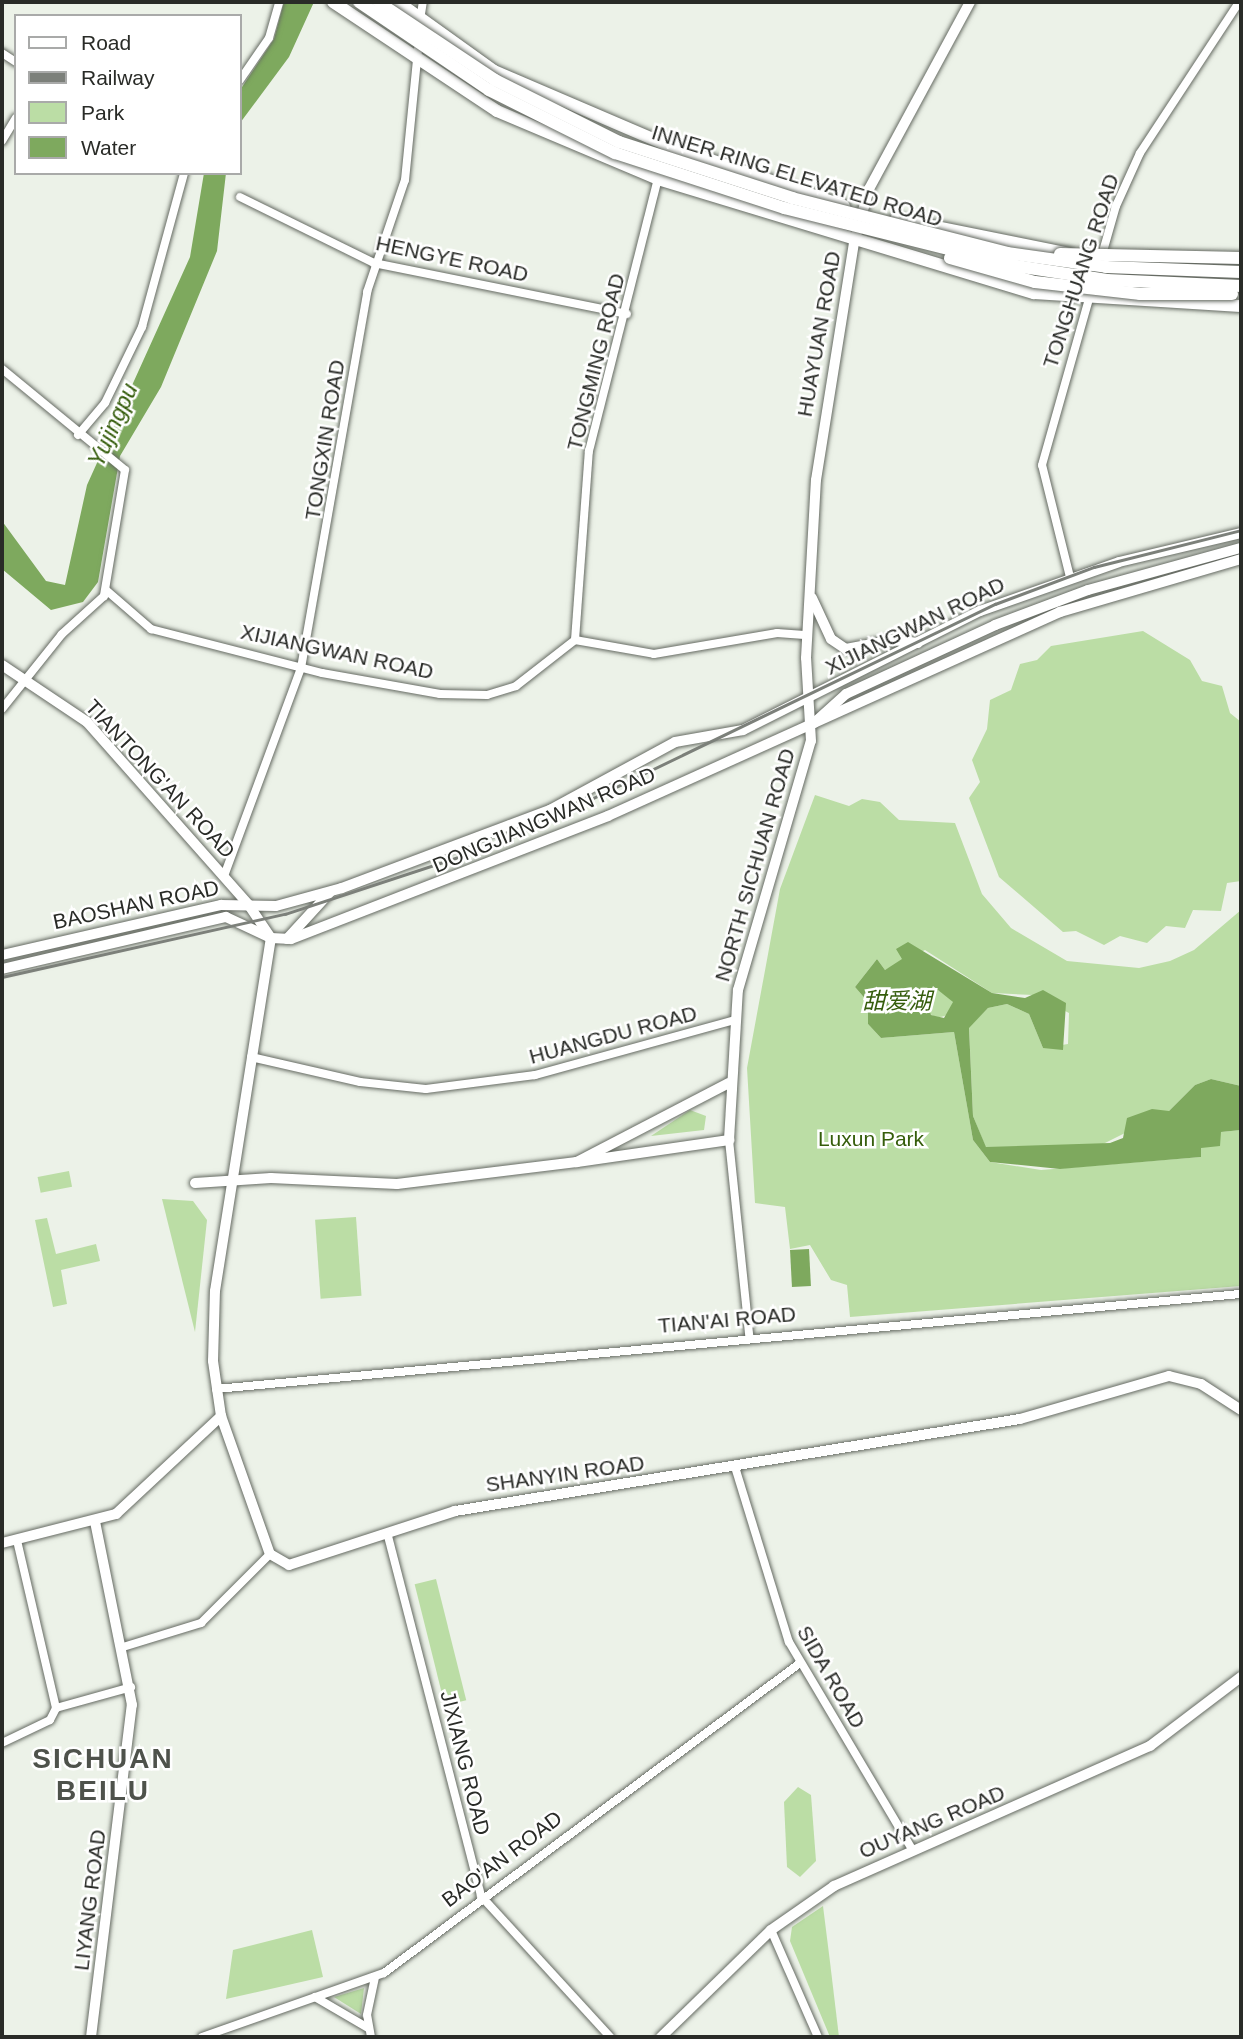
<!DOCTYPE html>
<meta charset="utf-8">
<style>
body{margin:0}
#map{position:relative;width:1243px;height:2039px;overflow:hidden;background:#ecf2e8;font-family:Helvetica,"Noto Sans SC",sans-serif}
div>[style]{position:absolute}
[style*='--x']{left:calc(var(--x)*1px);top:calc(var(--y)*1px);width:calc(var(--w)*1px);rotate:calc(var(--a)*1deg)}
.green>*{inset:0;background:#bbdda5;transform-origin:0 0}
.round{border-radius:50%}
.water>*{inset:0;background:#7ea95e;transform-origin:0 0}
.roads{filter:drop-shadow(0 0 2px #656a62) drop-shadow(0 0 2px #656a62)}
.minor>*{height:8px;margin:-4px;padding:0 4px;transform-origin:4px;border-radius:4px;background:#fff}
.tertiary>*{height:10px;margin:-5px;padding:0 5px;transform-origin:5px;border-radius:5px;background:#fff}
.secondary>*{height:10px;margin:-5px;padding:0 5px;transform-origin:5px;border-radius:5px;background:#fff}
.primary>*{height:12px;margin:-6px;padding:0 6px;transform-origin:6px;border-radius:6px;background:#fff}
.rail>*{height:2.5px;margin:-1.25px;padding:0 1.25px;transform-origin:1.25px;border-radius:1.25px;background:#7c807a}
.bridges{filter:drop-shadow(0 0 2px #656a62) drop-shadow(0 0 2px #656a62)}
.trunk-bridge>*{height:12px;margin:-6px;padding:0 6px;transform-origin:6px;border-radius:6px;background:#fff}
span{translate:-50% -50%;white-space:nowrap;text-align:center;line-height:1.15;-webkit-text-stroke:5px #fff;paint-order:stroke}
.street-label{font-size:21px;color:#292b27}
.park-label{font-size:21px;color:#355d0b}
.water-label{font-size:23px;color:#355d0c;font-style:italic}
.district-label{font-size:28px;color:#4e524b;font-weight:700;letter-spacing:2px}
.frame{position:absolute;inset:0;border:4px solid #292b27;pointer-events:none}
.legend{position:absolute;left:14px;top:14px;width:228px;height:161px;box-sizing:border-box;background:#fff;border:2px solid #a9aaa9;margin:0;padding:9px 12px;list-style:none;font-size:21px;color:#292b27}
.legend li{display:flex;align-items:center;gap:14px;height:35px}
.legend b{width:35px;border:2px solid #a9aaa9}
</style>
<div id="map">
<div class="green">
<div style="clip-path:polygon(1143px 631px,1190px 660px,1202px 681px,1222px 686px,1230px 713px,1241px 722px,1241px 881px,1227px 883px,1221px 911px,1193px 910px,1185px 928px,1166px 926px,1147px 943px,1120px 936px,1104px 945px,1076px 931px,1063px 932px,999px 877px,969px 798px,980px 782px,972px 760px,987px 729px,990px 700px,1011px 690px,1020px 664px,1037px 660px,1051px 646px)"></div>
<div style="clip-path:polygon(815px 795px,849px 806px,862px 799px,880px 802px,899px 820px,955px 823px,982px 894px,1011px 928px,1067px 961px,1139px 968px,1170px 961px,1194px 950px,1241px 910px,1241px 1086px,1211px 1079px,1195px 1085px,1169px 1111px,1097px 1147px,986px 1148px,973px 1116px,969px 1027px,988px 1008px,1007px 1004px,1029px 1014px,1043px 1048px,1068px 1044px,1069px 1013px,1033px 995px,992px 993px,925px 950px,885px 970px,877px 959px,855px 987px,868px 1002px,868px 1024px,881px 1038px,954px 1032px,973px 1140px,990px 1162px,1041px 1170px,1201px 1157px,1200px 1148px,1221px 1132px,1241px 1130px,1241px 1286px,850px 1317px,847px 1285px,831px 1280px,810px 1245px,790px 1249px,785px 1207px,755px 1203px,747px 1068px,780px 889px)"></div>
<div class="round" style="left:925px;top:989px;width:28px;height:28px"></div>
<div style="clip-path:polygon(690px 1110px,706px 1116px,704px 1130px,651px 1136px)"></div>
<div style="left:69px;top:1171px;width:16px;height:32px;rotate:79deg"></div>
<div style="clip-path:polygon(162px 1199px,193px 1201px,207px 1220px,195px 1332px)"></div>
<div style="left:356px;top:1217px;width:79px;height:41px;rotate:86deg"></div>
<div style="clip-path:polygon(47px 1218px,56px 1254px,96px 1244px,100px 1261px,61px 1270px,67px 1304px,53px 1307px,35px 1220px)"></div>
<div style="left:436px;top:1579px;width:125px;height:22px;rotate:76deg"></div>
<div style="clip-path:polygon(798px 1787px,811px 1795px,816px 1861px,800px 1877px,787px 1867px,784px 1802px)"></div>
<div style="clip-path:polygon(823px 1906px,830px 1962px,839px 2037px,830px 2037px,790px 1941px,792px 1927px)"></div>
<div style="clip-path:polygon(312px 1930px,323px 1977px,226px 1999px,233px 1950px)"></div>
<div style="clip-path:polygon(364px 1988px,361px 2014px,334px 1997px)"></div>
</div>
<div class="water">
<div style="clip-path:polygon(284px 2px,314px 2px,289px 57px,240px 123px,240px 90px,274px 39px)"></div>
<div style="clip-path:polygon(204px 173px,226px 173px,217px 251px,161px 387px,120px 456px,98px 582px,83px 602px,51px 610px,2px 569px,2px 521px,46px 581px,65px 585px,87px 485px,190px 257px)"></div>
<div style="clip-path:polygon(evenodd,908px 942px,992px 993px,1025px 998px,1043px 990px,1066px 1003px,1063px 1050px,1043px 1048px,1029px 1014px,1007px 1004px,988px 1008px,969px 1028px,973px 1116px,986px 1147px,1110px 1143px,1123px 1138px,1127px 1118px,1152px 1109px,1169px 1111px,1195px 1085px,1211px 1079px,1241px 1086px,1241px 1130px,1221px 1132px,1220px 1146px,1201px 1148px,1201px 1157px,1060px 1169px,990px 1162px,973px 1140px,954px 1032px,881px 1038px,868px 1024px,868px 1002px,855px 987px,877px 959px,885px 970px,902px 959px,896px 949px,908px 942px,933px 986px,953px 1002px,944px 1018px,931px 1015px,926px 1001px,933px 986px)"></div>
<div style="left:809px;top:1249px;width:37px;height:19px;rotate:87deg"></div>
</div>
<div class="roads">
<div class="minor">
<div style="--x:420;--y:20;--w:18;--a:-81"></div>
<div style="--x:2;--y:53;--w:17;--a:33"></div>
<div style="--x:240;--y:80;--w:51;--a:-55.4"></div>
<div style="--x:269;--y:38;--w:37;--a:-74"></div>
<div style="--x:2;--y:141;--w:27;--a:-59"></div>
<div style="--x:240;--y:197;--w:149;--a:26.2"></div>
<div style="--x:374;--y:263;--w:258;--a:11.4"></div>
<div style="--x:1094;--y:283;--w:80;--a:-74.1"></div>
<div style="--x:1116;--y:206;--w:58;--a:-65.6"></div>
<div style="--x:1140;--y:153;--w:181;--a:-56.7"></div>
<div style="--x:2;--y:369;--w:159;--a:39.4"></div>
<div style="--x:125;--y:470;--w:128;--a:99.5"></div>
<div style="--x:104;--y:596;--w:57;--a:137.9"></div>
<div style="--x:62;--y:634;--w:96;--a:128.7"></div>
<div style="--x:78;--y:435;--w:42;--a:-49.8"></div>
<div style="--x:105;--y:403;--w:85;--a:-64"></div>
<div style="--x:142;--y:327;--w:160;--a:-74.7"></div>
<div style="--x:1070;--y:577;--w:115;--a:-104"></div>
<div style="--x:1042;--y:465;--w:177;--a:-74.2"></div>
<div style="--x:106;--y:590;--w:60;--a:40.9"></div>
<div style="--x:151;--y:629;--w:177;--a:14.4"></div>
<div style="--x:322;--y:673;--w:120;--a:10.1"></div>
<div style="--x:440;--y:694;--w:47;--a:1.2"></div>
<div style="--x:487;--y:695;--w:30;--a:-17"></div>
<div style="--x:516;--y:686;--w:75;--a:-37.9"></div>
<div style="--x:575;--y:640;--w:190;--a:-85.8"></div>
<div style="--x:589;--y:451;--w:281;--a:-75.8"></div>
<div style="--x:575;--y:640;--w:80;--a:10"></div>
<div style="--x:654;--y:654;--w:125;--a:-9.7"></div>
<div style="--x:777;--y:633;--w:31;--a:4"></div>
<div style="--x:224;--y:876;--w:222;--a:-69.7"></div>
<div style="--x:301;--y:668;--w:382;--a:-80"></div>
<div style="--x:367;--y:292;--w:118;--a:-71.3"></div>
<div style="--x:405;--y:180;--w:142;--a:-84.3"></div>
<div style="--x:251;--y:1057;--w:112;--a:12.9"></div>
<div style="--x:360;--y:1082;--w:66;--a:6.1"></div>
<div style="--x:426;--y:1089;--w:110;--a:-7.3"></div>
<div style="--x:535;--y:1075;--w:206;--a:-15.4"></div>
<div style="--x:729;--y:1140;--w:196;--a:84.1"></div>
<div style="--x:216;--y:1389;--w:1029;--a:-5.3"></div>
<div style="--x:735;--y:1467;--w:183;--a:72.9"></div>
<div style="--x:789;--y:1642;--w:243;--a:59.3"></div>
<div style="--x:388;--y:1536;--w:372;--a:75.5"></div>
<div style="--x:481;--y:1896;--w:191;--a:47.5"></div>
<div style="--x:123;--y:1647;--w:82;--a:-17.1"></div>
<div style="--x:201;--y:1623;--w:98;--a:-45"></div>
<div style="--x:56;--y:1708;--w:78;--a:-15.6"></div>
<div style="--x:2;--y:1743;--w:53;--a:-25.6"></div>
<div style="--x:50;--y:1720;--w:13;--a:-63"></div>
<div style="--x:56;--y:1708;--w:172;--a:-103.1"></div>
<div style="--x:771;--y:1930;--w:117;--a:66.3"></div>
<div style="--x:315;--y:1997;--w:61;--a:30.3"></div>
<div style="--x:202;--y:2037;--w:193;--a:-19.4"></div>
<div style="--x:384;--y:1973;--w:519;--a:-36.69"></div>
<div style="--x:371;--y:2037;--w:22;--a:-100"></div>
<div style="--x:367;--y:2015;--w:38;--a:-78"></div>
</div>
<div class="tertiary">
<div style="--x:2;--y:665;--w:102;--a:33.8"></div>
<div style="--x:87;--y:722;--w:243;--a:48.5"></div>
<div style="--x:221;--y:1416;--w:146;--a:70.5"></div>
<div style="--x:270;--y:1554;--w:22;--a:30"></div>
<div style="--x:289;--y:1565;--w:175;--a:-18"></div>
<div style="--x:455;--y:1511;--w:572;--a:-9.25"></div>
<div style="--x:1020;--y:1419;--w:155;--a:-16.1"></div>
<div style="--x:1169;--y:1376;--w:33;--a:14"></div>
<div style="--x:1201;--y:1384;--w:48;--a:33"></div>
<div style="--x:91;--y:2037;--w:335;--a:-83"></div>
<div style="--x:132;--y:1705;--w:188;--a:-101.4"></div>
<div style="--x:661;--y:2037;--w:153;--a:-44.2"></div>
<div style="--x:771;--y:1930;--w:77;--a:-34.9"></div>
<div style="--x:834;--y:1886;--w:346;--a:-23.9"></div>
<div style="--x:1150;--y:1746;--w:114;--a:-37.2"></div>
</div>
<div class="secondary">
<div style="--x:812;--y:598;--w:45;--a:65.1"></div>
<div style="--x:831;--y:639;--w:18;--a:34"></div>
<div style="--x:846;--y:649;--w:48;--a:-10.8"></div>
<div style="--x:893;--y:640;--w:25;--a:7"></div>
<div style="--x:814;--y:723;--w:43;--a:-42.2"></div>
<div style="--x:846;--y:694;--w:164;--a:-24.8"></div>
<div style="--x:995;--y:625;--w:99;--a:-20.6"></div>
<div style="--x:1088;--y:590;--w:159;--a:-15.4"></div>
<div style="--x:287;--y:939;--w:64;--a:-47.5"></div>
<div style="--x:2;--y:955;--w:225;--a:-12.9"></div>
<div style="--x:221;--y:905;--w:55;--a:1"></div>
<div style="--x:276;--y:906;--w:68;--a:-15.3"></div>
<div style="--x:342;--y:888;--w:222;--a:-20.6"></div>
<div style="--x:550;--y:810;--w:142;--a:-28.5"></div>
<div style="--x:675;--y:742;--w:69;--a:-10"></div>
<div style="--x:743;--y:730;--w:265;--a:-26.7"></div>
<div style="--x:980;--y:611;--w:147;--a:-19.4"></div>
<div style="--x:1119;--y:562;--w:125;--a:-13.4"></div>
<div style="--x:2;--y:969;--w:230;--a:-13.1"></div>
<div style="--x:226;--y:917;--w:50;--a:25"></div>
<div style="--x:271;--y:938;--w:20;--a:3"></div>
<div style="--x:291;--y:939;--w:340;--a:-21.2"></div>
<div style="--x:608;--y:816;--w:496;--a:-24.3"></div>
<div style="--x:1060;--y:612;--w:189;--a:-16.3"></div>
<div style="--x:577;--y:1162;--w:154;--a:-8.2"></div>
<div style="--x:729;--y:1140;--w:150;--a:-86.6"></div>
<div style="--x:738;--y:990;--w:259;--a:-73.7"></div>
<div style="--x:811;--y:741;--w:83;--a:-93.4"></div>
<div style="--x:806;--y:658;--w:178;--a:-86.8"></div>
<div style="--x:816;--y:480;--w:240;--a:-80.9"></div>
<div style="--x:854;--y:243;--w:56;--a:-74.5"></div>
<div style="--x:869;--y:189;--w:213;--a:-61.6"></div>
<div style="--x:195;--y:1183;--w:76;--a:-3.8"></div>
<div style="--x:271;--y:1178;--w:126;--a:2.7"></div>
<div style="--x:397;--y:1184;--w:181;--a:-7"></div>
<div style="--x:577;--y:1162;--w:171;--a:-27.5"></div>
<div style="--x:2;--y:1543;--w:118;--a:-14.3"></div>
<div style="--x:116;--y:1514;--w:144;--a:-43"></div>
<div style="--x:221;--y:1416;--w:56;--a:-98.3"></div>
<div style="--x:213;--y:1361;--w:70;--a:-88.4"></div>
<div style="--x:215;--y:1291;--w:357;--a:-81"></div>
<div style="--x:271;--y:938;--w:41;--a:-124.1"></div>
</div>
<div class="primary">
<div style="--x:333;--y:2;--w:197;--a:33.6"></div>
<div style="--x:497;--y:111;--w:175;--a:22.9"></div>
<div style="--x:658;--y:179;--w:393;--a:16.9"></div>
<div style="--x:1034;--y:293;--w:207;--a:3.6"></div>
<div style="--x:398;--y:2;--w:118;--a:35.7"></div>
<div style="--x:494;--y:71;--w:188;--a:23.2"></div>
<div style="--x:667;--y:145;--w:187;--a:19"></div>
<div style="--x:896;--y:219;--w:177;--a:11.4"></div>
<div style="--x:1126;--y:261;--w:62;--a:1.8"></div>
</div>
</div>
<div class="rail">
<div style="--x:2;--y:977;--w:290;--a:-12.6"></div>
<div style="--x:285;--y:914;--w:224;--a:-18.2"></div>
<div style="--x:498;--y:844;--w:552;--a:-25.78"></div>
<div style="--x:995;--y:604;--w:106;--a:-20.5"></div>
<div style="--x:1094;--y:567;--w:152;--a:-14.1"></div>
</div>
<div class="bridges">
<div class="trunk-bridge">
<div style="--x:359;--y:2;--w:157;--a:34.1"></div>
<div style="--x:489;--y:90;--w:141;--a:26.6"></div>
<div style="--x:615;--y:153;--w:178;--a:18"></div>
<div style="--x:784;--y:208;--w:239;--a:14"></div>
<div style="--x:1016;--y:266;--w:92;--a:8.7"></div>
<div style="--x:1107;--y:280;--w:134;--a:2.6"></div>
<div style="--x:378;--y:2;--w:141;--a:33.7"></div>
<div style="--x:495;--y:80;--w:139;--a:26.6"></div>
<div style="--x:619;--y:142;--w:182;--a:17.9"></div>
<div style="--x:792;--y:198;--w:222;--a:14.3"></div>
<div style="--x:1007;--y:253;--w:100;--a:8"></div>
<div style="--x:1106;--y:267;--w:135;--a:2.1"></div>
<div style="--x:1060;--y:254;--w:181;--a:1.3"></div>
<div style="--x:950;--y:258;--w:88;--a:15.8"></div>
<div style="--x:1035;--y:282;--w:106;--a:6.5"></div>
<div style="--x:1140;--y:294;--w:92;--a:0"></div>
</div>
</div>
<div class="street-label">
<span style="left:797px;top:176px;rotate:17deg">INNER RING ELEVATED ROAD</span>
<span style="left:452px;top:259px;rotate:12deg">HENGYE ROAD</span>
<span style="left:1081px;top:271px;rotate:-72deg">TONGHUANG ROAD</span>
<span style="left:819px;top:334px;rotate:-80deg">HUAYUAN ROAD</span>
<span style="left:596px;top:362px;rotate:-76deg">TONGMING ROAD</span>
<span style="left:325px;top:440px;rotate:-81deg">TONGXIN ROAD</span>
<span style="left:915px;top:626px;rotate:-26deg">XIJIANGWAN ROAD</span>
<span style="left:337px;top:652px;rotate:12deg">XIJIANGWAN ROAD</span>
<span style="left:160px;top:779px;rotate:47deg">TIANTONG'AN ROAD</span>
<span style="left:544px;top:820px;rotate:-23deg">DONGJIANGWAN ROAD</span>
<span style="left:755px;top:865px;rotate:-74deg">NORTH SICHUAN ROAD</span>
<span style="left:136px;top:905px;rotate:-12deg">BAOSHAN ROAD</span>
<span style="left:613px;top:1035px;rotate:-15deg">HUANGDU ROAD</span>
<span style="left:727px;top:1320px;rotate:-5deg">TIAN'AI ROAD</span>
<span style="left:565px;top:1474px;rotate:-8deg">SHANYIN ROAD</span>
<span style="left:831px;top:1677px;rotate:60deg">SIDA ROAD</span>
<span style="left:465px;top:1763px;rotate:76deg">JIXIANG ROAD</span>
<span style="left:932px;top:1822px;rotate:-23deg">OUYANG ROAD</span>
<span style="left:502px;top:1859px;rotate:-37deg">BAO'AN ROAD</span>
<span style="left:90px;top:1900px;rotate:-83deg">LIYANG ROAD</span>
</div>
<div class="park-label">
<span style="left:871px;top:1139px">Luxun Park</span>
</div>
<div class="water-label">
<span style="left:113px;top:425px;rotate:-66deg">Yujingpu</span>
<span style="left:897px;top:1001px">甜爱湖</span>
</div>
<div class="district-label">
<span style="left:103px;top:1775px">SICHUAN<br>BEILU</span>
</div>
<div class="frame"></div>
<ul class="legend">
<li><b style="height:9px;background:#fff"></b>Road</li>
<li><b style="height:9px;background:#7c807a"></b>Railway</li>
<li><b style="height:19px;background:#bbdda5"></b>Park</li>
<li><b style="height:19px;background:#7ea95e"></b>Water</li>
</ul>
</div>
